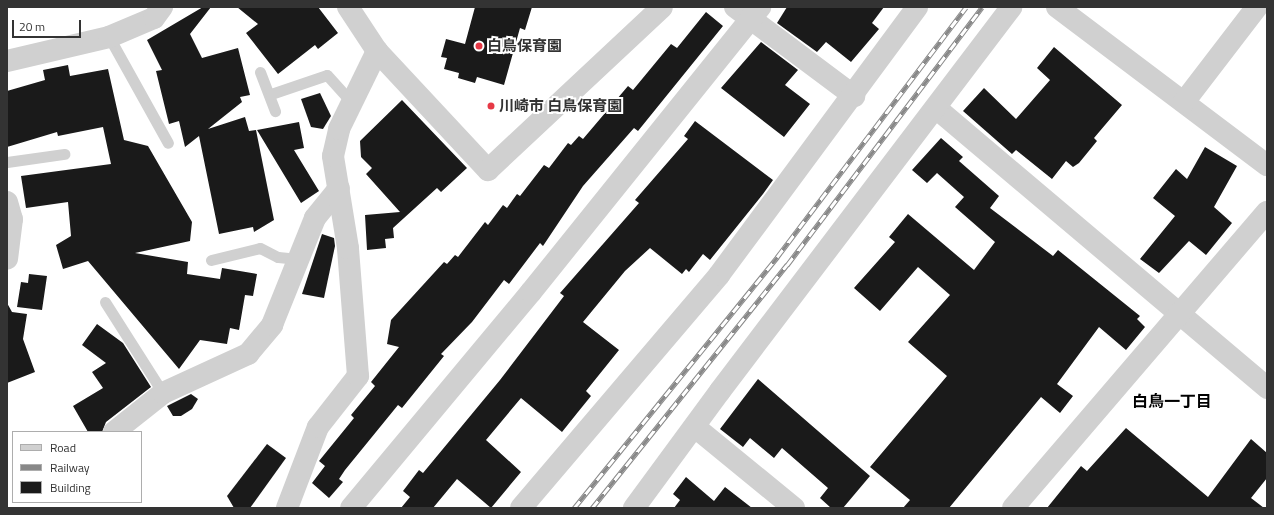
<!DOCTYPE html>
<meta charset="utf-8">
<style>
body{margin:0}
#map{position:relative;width:1274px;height:515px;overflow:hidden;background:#fff;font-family:"Titillium Web","Noto Sans JP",sans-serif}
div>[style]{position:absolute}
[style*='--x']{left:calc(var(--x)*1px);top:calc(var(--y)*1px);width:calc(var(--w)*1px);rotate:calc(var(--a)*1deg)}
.building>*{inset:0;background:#1a1a1a}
.service>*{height:11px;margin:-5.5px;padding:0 5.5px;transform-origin:5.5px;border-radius:5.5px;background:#d0d0d0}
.minor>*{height:22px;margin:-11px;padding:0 11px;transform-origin:11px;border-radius:11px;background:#d0d0d0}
.tertiary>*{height:22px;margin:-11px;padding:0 11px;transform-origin:11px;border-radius:11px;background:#d0d0d0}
.rail>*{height:4.5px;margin-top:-2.25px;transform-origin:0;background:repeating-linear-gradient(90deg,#fff 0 9px,#888 0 18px);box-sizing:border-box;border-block:1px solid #888}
.dots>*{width:11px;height:11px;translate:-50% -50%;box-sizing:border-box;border:2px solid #fff;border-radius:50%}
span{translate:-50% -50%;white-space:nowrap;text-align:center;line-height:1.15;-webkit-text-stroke:4px #fff;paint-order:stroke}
.poi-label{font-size:15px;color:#333;font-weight:700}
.left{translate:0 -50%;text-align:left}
.neighbourhood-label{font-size:16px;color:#000;font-weight:700}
.frame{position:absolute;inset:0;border:8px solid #333;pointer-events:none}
.legend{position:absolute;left:12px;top:431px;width:130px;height:72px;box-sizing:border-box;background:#fff;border:1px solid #adadad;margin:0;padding:5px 7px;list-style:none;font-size:12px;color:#333}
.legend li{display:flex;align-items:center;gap:8px;height:20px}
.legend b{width:20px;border:1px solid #adadad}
.scale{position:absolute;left:12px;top:20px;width:69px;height:18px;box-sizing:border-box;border:2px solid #333;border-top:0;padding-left:5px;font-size:12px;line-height:14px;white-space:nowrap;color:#333;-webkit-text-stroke:3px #fff;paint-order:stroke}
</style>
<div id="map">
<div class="building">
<div style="clip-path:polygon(203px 7px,211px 7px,190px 34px,202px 58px,238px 48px,250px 95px,240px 97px,242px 102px,208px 129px,245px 117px,249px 131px,256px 130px,274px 220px,254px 232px,253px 227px,219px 234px,199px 136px,185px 147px,179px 121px,169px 124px,156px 71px,162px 70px,147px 40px)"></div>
<div style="clip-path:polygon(237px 7px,318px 7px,338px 33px,318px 49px,315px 45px,278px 74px,246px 33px,258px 24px)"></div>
<div style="clip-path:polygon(475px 7px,532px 7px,525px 30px,520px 28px,504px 85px,477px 77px,475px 83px,458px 78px,459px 73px,444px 69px,447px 58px,441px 57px,446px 39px,465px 44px)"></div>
<div style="clip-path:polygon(787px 7px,884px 7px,872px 23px,879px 29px,851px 62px,826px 42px,817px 52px,777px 23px)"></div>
<div style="clip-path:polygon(706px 12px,723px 26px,638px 131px,634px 128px,583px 186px,543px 246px,540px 243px,509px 284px,504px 280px,472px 322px,441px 354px,444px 356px,402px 408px,398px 405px,345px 470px,339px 479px,343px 482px,329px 498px,312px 483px,325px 466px,319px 461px,354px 418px,351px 415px,375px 386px,371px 382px,399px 347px,387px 344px,391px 320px,444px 262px,447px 264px,455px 255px,458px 257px,485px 222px,488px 225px,503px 205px,507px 208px,517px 194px,520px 196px,544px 165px,549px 168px,568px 143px,571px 145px,579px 136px,583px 139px,628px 86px,633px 90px,671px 44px,677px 48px)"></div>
<div style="clip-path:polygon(761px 42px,798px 70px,785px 85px,810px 104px,784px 137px,721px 88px)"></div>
<div style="clip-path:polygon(1054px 47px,1122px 105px,1094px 138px,1097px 141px,1079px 163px,1073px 167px,1066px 161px,1052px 179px,1016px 150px,1012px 154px,963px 111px,984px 88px,1016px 119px,1050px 80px,1037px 68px)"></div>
<div style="clip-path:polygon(68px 65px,70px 76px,108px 69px,124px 140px,148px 146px,192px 222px,190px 241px,135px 253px,188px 262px,187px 274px,220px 279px,222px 268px,257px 274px,253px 296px,245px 295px,239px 330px,230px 328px,227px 344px,200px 340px,179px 369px,88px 261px,63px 269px,56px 245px,71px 236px,68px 202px,26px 208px,21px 176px,111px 164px,103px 127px,58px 136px,57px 132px,7px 147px,7px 91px,45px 80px,43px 70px)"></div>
<div style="clip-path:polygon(320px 93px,331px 116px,323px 129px,311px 127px,301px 99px)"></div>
<div style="clip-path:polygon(402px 100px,467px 168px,441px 192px,437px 188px,393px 228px,394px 238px,385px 239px,386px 248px,367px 250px,365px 215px,400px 212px,366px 174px,372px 168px,361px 157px,360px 141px)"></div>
<div style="clip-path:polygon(695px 121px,773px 180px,763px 194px,710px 260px,703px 254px,689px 272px,686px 269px,682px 274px,650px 248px,625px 271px,583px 322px,619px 350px,586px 391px,591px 396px,578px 412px,562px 432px,521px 398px,486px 440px,521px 472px,491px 508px,457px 479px,433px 508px,401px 508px,410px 497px,403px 491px,419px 470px,423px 473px,500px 380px,564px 296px,560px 293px,639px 203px,635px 200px,688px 139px,684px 136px)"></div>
<div style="clip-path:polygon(299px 122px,304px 148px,294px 150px,319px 191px,301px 203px,257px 130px)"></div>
<div style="clip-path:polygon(941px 138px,963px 157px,959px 161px,999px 196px,990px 208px,1053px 256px,1058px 250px,1140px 316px,1137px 319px,1145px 327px,1126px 350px,1099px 327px,1057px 384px,1073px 396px,1060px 413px,1041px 397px,949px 508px,903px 508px,910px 500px,870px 467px,947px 376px,908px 342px,950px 295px,918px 267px,880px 311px,854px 288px,895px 242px,889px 237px,908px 214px,974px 270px,995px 242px,955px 207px,964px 197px,937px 173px,927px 183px,912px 170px)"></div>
<div style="clip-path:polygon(1205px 147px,1237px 166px,1214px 207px,1232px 223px,1206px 255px,1189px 241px,1159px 273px,1140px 259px,1175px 216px,1153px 198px,1176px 169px,1187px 179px)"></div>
<div style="clip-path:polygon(322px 234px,334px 238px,335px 246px,324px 298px,302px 294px)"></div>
<div style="clip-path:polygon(29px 274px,47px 276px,42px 310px,17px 307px,21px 282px,28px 283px)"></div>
<div style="clip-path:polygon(7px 303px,12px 312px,27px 314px,23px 339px,35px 372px,7px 383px)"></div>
<div style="clip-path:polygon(97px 324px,123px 343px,151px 387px,106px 422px,102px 432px,88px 432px,73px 406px,103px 388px,92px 372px,106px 363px,82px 345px)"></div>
<div style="clip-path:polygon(758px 379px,870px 476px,843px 508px,831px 508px,820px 498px,828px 488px,782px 448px,774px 458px,750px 438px,743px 447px,720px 429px)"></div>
<div style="clip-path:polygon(191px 394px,198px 399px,192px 409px,181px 416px,173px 416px,167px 406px)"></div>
<div style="clip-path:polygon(1126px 428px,1208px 497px,1251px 439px,1267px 453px,1267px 478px,1251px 498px,1264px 508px,1047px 508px,1081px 466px,1087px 471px)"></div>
<div style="clip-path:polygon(267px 444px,286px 458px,250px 508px,234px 508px,227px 496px)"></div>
<div style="clip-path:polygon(686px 477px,714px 501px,725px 487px,752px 508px,674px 508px,680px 500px,673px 494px)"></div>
</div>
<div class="service">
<div style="--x:109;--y:37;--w:121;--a:60.9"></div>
<div style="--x:260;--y:72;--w:42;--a:69"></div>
<div style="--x:271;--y:94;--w:59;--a:-18.7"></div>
<div style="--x:327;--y:75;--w:38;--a:48"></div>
<div style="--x:7;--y:162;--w:58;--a:-8"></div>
<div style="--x:211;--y:260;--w:50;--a:-13.8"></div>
<div style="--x:260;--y:248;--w:20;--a:27"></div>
<div style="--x:278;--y:257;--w:20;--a:6"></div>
<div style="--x:105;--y:302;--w:108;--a:57.5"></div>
</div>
<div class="minor">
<div style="--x:348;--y:7;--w:53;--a:56.6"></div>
<div style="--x:377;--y:51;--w:163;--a:47"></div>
<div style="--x:488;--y:170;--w:238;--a:-43.1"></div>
<div style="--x:735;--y:7;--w:149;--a:36.8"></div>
<div style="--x:1057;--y:7;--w:263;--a:37"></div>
<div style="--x:7;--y:61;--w:105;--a:-13.2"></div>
<div style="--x:109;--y:37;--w:49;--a:-22.9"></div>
<div style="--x:154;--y:18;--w:14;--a:-54"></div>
<div style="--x:1184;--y:102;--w:120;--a:-52.5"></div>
<div style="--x:936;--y:108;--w:434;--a:40.2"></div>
<div style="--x:7;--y:202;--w:18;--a:74"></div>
<div style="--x:12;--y:219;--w:40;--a:97.1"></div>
<div style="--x:720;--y:391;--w:482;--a:-52.8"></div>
<div style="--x:695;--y:427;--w:128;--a:39.3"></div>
<div style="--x:114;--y:432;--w:63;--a:-38.5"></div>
<div style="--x:163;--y:393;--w:94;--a:-24.6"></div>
<div style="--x:248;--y:354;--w:38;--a:-50"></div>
<div style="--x:272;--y:325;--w:115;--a:-68.1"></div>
<div style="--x:315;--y:218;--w:38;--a:-51"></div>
<div style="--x:287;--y:508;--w:87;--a:-69.1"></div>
<div style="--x:318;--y:427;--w:65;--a:-51.9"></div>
<div style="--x:358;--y:376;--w:128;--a:-94.5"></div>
<div style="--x:348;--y:248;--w:93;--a:-99.3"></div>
<div style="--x:333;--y:156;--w:28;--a:-77"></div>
<div style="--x:339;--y:129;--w:87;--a:-64"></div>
<div style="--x:521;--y:508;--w:306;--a:-49.6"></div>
<div style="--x:719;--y:275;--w:333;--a:-53.5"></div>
<div style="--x:1013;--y:508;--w:390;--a:-49.4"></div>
</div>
<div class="tertiary">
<div style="--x:351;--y:508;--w:281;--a:-50.2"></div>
<div style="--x:531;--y:292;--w:366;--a:-51.2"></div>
<div style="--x:634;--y:508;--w:145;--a:-53.7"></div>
</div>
<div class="rail">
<div style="--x:574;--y:508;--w:323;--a:-51"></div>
<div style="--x:777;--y:257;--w:313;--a:-52.9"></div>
<div style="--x:592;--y:508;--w:312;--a:-51.3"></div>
<div style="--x:787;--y:265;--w:323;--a:-52.9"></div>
</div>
<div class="dots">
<div style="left:479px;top:46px;background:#e63946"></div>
<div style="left:491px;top:106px;background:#e63946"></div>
</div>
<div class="poi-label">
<span class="left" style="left:487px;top:46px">白鳥保育園</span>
<span class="left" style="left:499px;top:106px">川崎市 白鳥保育園</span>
</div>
<div class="neighbourhood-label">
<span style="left:1172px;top:401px">白鳥一丁目</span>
</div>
<div class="frame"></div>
<ul class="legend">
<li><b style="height:5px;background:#d0d0d0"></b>Road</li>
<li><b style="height:5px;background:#888"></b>Railway</li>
<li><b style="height:11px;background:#1a1a1a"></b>Building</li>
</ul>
<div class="scale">20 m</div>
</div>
